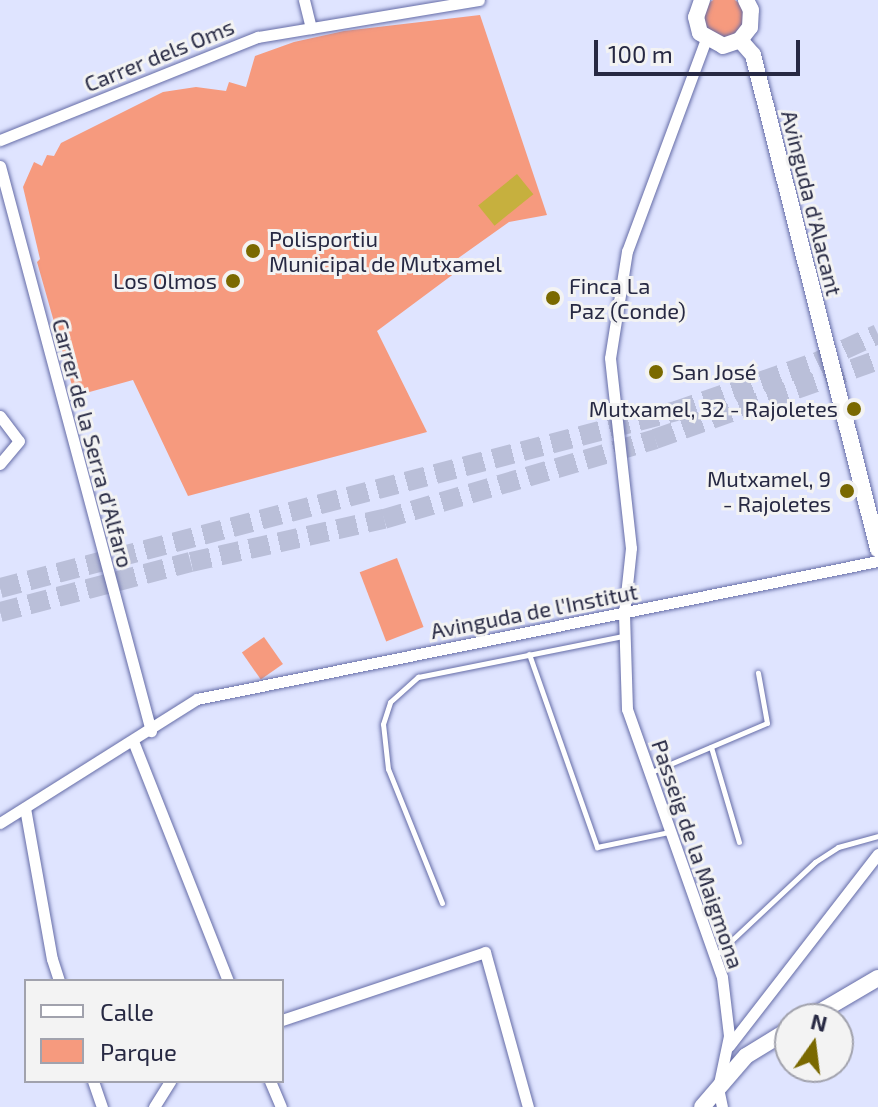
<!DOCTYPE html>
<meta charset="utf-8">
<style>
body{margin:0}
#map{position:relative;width:878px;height:1107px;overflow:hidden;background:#dfe4ff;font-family:"Exo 2",sans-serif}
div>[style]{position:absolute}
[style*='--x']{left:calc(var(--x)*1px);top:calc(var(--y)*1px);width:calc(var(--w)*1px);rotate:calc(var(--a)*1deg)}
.green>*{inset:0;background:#f69a7e;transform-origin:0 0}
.round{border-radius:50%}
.water>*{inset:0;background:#c6b03e;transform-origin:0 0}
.highway-tunnel>*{height:20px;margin-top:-10px;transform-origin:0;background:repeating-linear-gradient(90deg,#babfd9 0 20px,transparent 0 30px)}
.roads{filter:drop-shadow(0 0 2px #656ca7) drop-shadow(0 0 2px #656ca7)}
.lane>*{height:5px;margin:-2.5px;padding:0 2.5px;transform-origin:2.5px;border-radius:2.5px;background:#fff}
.street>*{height:11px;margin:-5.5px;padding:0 5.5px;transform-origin:5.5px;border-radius:5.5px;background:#fff}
.secondary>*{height:16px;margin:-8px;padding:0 8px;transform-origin:8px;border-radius:8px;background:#fff}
.dots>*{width:22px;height:22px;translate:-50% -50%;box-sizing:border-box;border:4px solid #f3f3f3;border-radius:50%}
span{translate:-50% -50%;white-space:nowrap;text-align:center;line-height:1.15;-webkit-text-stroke:6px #f3f3f3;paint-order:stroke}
.street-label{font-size:22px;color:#272943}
.poi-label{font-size:22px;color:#272943}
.left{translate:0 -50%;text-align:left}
.right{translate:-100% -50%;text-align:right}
.legend{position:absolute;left:24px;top:979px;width:260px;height:104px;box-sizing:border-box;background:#f3f3f3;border:2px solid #a1a2ad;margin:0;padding:10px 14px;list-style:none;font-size:24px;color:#272943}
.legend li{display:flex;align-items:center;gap:16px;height:40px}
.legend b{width:40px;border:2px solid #a1a2ad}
.north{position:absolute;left:774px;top:1003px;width:80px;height:80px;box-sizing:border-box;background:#f3f3f3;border:2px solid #a1a2ad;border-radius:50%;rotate:14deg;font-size:22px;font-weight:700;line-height:32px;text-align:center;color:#272943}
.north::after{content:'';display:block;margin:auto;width:28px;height:36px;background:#7a6900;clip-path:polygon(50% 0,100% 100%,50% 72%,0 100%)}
.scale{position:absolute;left:594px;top:40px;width:206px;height:36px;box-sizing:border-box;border:4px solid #272943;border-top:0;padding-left:10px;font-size:24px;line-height:28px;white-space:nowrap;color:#272943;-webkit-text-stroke:6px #f3f3f3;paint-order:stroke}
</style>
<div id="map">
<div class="green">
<div class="round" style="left:703px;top:-3px;width:42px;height:42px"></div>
<div style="clip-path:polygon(480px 15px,547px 215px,509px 222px,457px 259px,463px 267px,377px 331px,427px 432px,188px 496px,133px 380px,75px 396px,37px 262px,40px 259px,23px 187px,34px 162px,42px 166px,47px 155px,54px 156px,61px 143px,163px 92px,196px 87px,226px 91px,229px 82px,246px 87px,255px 56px,294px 42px,344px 31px)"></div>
<div style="left:397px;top:558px;width:74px;height:40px;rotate:69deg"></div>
<div style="left:264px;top:637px;width:33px;height:27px;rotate:55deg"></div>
</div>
<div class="water">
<div style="left:517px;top:174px;width:26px;height:50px;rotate:51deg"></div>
</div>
<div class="highway-tunnel">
<div style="--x:0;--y:588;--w:699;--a:-14.67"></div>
<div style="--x:676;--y:411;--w:149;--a:-19.2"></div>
<div style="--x:817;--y:362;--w:67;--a:-24.7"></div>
<div style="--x:0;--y:612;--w:197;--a:-14.7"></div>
<div style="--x:191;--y:562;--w:198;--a:-12.6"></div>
<div style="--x:384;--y:519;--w:283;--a:-16.4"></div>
<div style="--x:655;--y:439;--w:237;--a:-19.5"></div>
</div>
<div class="roads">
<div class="lane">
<div style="--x:529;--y:654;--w:205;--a:70.6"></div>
<div style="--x:597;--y:847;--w:74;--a:-11.8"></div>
<div style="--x:711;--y:747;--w:99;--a:73.6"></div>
<div style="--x:649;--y:773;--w:128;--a:-23"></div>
<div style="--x:767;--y:723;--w:51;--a:-100.2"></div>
<div style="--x:442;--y:903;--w:144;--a:-111.9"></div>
<div style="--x:388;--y:769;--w:45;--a:-96.3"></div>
<div style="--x:383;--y:724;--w:23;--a:-72"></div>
<div style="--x:390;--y:702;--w:38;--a:-42"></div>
<div style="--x:418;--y:677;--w:209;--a:-11.3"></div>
<div style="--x:716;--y:955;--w:136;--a:-43.2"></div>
<div style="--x:815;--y:862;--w:27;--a:-33"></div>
<div style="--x:838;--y:847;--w:41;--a:-15.4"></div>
</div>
<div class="street">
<div style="--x:304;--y:0;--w:29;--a:76"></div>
<div style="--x:706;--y:39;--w:226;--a:110.4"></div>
<div style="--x:627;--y:251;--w:108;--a:99"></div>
<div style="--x:610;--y:358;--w:191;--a:83.7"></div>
<div style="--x:631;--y:548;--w:66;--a:96.1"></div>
<div style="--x:624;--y:614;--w:95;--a:88.2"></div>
<div style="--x:627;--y:709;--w:284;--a:70.5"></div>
<div style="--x:722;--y:977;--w:59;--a:83.2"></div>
<div style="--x:729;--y:1036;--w:53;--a:101.9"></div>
<div style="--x:718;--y:1088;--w:19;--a:78"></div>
<div style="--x:0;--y:140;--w:278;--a:-21.8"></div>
<div style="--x:258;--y:37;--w:224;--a:-9.5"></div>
<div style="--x:0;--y:166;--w:585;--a:75.04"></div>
<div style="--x:0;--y:416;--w:31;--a:53"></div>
<div style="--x:19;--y:441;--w:30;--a:130"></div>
<div style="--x:133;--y:741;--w:258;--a:68.4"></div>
<div style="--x:25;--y:808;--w:153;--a:79.9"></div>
<div style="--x:52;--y:959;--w:23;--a:72"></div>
<div style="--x:0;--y:823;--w:233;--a:-32.2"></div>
<div style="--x:197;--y:699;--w:695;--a:-11.46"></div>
<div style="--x:282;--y:1020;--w:214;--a:-18.5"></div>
<div style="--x:485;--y:952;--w:161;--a:74.5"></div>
<div style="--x:729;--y:1046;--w:243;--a:-52.2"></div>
<div style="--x:93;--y:1081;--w:28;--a:71"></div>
<div style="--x:270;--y:1081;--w:28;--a:67"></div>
<div style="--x:154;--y:1107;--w:31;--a:-58"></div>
</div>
<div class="secondary">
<div style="--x:702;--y:0;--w:18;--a:109"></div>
<div style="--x:696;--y:17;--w:16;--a:76"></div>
<div style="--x:700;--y:33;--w:26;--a:29"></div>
<div style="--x:723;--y:46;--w:18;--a:-19"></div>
<div style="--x:740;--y:40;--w:16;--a:-52"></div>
<div style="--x:750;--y:27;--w:17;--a:-87"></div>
<div style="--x:751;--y:10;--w:11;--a:-117"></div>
<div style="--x:740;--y:40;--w:20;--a:49"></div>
<div style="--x:753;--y:55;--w:510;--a:75.8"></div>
<div style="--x:808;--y:1019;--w:81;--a:-30.4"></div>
<div style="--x:702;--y:1107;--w:67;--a:-49.2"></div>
<div style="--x:746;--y:1056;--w:52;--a:-31.5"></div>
</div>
</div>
<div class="dots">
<div style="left:253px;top:251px;background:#7a6900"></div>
<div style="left:233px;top:281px;background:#7a6900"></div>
<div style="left:553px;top:298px;background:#7a6900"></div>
<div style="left:656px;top:372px;background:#7a6900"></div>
<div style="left:854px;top:409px;background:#7a6900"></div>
<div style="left:847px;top:491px;background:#7a6900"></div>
</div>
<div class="street-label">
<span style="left:159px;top:55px;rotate:-22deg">Carrer dels Oms</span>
<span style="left:812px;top:203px;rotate:76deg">Avinguda d'Alacant</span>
<span style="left:93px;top:443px;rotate:75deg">Carrer de la Serra d'Alfaro</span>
<span style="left:534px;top:611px;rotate:-11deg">Avinguda de l'Institut</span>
<span style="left:698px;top:854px;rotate:71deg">Passeig de la Maigmona</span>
</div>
<div class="poi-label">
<span class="left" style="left:269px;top:251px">Polisportiu<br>Municipal de Mutxamel</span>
<span class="right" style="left:217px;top:281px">Los Olmos</span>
<span class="left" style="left:569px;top:298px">Finca La<br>Paz (Conde)</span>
<span class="left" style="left:672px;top:372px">San José</span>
<span class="right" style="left:838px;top:409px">Mutxamel, 32 - Rajoletes</span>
<span class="right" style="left:831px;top:491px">Mutxamel, 9<br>- Rajoletes</span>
</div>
<ul class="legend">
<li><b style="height:10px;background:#fff"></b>Calle</li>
<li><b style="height:22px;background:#f69a7e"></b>Parque</li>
</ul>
<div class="north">N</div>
<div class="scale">100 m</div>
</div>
